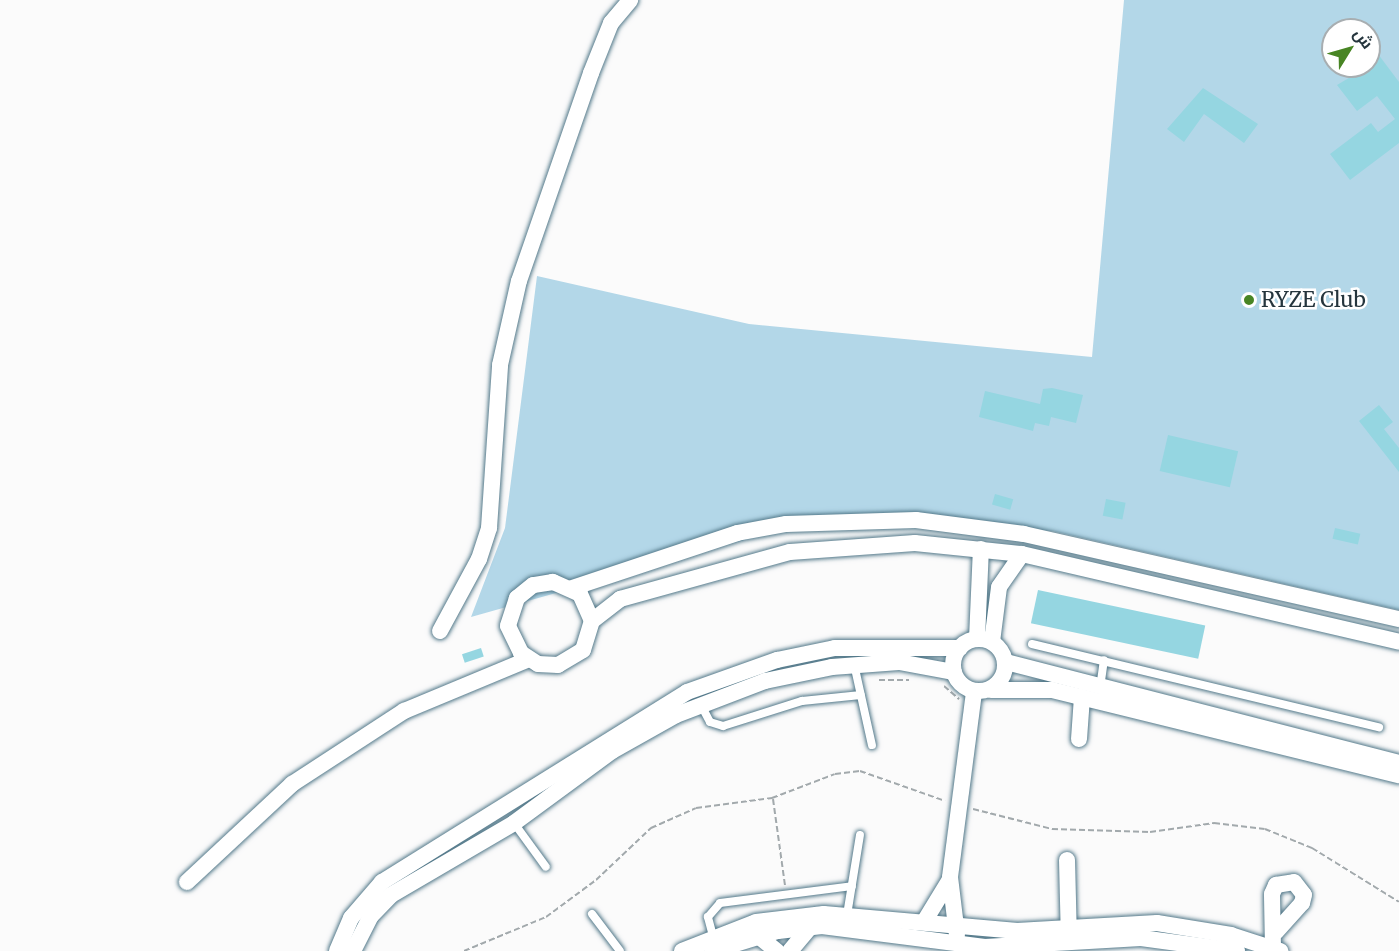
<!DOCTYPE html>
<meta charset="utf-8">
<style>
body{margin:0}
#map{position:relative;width:1399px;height:951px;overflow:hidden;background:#fbfbfb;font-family:Merriweather,Cairo,serif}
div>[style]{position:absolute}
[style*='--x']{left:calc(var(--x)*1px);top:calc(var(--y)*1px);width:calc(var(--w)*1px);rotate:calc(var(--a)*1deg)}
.green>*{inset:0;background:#b3d7e8}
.building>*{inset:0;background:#95d6e1;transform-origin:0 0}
.path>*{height:2px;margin-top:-1px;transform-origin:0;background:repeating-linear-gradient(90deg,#a2a9ac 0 6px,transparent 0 9px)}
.roads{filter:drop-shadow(0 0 2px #53798a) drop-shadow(0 0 2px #53798a)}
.lane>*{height:8px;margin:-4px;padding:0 4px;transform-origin:4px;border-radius:4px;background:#fff}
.street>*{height:16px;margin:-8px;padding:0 8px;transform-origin:8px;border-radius:8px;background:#fff}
.street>.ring{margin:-8px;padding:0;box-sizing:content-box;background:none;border:16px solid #fff;border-radius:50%}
.dots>*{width:16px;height:16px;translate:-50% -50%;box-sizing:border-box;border:3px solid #fff;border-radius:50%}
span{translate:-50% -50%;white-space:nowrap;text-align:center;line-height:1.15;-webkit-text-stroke:5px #fff;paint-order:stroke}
.poi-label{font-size:21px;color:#25353d}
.left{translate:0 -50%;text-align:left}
.north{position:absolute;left:1321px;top:18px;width:60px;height:60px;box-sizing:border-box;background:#fff;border:2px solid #a8aeb1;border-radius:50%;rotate:53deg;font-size:16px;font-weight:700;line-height:24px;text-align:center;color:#25353d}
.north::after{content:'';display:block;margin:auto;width:21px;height:27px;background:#488524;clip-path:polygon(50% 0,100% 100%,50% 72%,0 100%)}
</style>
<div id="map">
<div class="green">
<div style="clip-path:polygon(evenodd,1124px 0,1399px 0,1399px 610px,1052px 531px,920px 525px,787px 528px,471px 617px,505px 528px,537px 276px,749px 324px,1092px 357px,1124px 0,1333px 30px,1369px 30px,1369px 66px,1333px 66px,1333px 30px)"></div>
</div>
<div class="building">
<div style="clip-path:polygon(1378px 54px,1399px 82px,1399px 143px,1350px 180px,1330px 154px,1371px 123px,1378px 132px,1395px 119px,1377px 96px,1357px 111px,1337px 85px,1369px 66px)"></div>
<div style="clip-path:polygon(1203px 88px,1258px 124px,1244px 143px,1204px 114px,1184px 142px,1167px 129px)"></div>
<div style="clip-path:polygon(1052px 388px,1083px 395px,1076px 423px,1051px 417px,1049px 426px,1035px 423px,1033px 431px,979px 417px,985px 391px,1040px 404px,1043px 389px)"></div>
<div style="clip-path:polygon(1379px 405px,1393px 422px,1384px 429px,1399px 448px,1399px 472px,1359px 421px)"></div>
<div style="left:1168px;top:435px;width:72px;height:37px;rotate:13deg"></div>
<div style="left:995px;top:494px;width:19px;height:11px;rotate:16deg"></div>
<div style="left:1106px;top:499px;width:20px;height:17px;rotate:11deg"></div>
<div style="left:1335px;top:528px;width:26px;height:11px;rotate:13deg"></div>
<div style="left:1038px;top:590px;width:171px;height:34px;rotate:12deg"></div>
<div style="left:481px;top:648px;width:9px;height:20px;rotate:72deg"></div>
</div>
<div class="path">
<div style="--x:879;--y:680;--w:30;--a:0"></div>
<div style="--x:944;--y:686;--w:20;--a:41"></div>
<div style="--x:773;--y:799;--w:87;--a:82.1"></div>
<div style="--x:973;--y:809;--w:81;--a:14.2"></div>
<div style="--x:1052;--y:829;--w:98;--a:1.8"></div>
<div style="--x:1150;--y:832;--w:65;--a:-8"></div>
<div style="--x:1214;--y:823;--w:51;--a:6.7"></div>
<div style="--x:1265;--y:829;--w:51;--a:22"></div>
<div style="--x:1312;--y:848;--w:102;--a:31.8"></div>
<div style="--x:464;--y:951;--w:89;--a:-22.5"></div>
<div style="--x:546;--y:917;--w:62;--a:-36.5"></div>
<div style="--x:596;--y:880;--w:76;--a:-43.4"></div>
<div style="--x:651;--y:828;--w:49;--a:-24"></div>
<div style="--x:696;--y:808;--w:77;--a:-7.5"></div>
<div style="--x:772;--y:798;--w:67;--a:-20.9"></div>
<div style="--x:835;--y:774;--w:25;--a:-7"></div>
<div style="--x:860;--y:771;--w:90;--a:19.4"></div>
</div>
<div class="roads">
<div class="lane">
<div style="--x:1032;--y:644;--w:357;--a:13.5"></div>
<div style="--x:854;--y:664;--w:83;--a:77.5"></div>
<div style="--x:1100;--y:688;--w:28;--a:-82"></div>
<div style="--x:701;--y:705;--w:19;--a:62"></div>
<div style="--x:710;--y:722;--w:14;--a:17"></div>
<div style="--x:723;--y:726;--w:83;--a:-17.6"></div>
<div style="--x:802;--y:701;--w:59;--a:-5.8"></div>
<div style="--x:514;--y:823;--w:54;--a:54"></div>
<div style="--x:592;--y:914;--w:46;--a:52.9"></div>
<div style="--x:847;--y:915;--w:81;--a:-80.8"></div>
<div style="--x:713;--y:936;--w:20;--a:-105"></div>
<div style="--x:708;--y:917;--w:18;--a:-49"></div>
<div style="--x:720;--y:903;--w:133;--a:-7.3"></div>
</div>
<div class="street">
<div style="--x:572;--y:588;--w:174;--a:-18.4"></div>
<div style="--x:737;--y:533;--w:50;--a:-10.4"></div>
<div style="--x:786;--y:524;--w:130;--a:-1.8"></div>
<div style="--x:916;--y:520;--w:109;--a:7.4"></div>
<div style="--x:1024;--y:534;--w:385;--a:12.8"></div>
<div style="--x:592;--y:621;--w:30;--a:-114"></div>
<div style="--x:580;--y:594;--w:30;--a:-156"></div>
<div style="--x:553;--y:582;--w:20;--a:171"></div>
<div style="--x:533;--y:585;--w:21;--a:141"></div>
<div style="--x:517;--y:598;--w:29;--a:108"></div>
<div style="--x:508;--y:626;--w:30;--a:64"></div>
<div style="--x:521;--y:653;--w:20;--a:33"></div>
<div style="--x:538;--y:664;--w:20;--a:3"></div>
<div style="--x:558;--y:665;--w:29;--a:-31"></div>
<div style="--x:583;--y:650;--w:30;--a:-73"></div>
<div style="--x:592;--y:621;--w:36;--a:-38"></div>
<div style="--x:620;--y:599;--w:176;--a:-15.5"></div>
<div style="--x:790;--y:552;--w:125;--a:-4.1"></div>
<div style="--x:915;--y:543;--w:108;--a:5.9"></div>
<div style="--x:1022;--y:554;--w:387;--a:13.1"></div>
<div style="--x:440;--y:631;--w:82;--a:-61.6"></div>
<div style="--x:479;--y:559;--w:33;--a:-72"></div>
<div style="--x:489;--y:528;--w:163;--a:-86.1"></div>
<div style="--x:500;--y:365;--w:86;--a:-77.3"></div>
<div style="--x:519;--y:281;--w:220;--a:-70.9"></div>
<div style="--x:591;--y:73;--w:54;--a:-68.2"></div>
<div style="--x:611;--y:23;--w:30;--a:-50"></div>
<div class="ring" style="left:953px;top:639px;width:36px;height:36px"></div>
<div style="--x:977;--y:639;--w:90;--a:-87.5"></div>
<div style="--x:992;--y:642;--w:55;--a:-82.7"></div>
<div style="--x:999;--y:587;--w:40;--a:-55.1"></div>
<div style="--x:1006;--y:662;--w:406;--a:14.4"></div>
<div style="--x:991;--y:690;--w:61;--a:0"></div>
<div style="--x:1052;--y:690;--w:357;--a:13.8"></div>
<div style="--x:1079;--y:739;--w:42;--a:-85.9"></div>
<div style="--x:1067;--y:860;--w:80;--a:88.6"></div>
<div style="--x:187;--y:882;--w:144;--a:-43"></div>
<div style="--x:292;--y:784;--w:134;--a:-33.1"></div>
<div style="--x:404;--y:711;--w:135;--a:-22.6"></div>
<div style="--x:924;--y:922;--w:48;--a:-58.6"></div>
<div style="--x:757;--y:935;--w:26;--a:39"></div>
<div style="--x:957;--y:935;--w:58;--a:-96.9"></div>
<div style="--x:950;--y:877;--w:187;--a:-82.6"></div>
<div style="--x:1273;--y:948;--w:54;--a:-91.1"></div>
<div style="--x:1272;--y:894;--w:10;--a:-66"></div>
<div style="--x:1276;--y:885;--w:18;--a:-9"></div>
<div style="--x:1294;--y:882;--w:16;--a:52"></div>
<div style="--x:1304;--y:895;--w:8;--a:104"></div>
<div style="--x:1302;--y:903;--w:39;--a:132"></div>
<div style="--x:337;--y:951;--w:36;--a:-67"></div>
<div style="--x:351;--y:918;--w:48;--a:-49.3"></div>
<div style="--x:382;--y:882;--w:359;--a:-31.9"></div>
<div style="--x:687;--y:692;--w:96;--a:-19.6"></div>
<div style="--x:777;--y:660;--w:59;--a:-11.7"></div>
<div style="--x:835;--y:648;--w:125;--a:0"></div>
<div style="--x:353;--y:951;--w:38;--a:-63"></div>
<div style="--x:370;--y:917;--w:30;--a:-46"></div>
<div style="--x:391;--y:895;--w:143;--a:-30.3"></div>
<div style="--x:514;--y:823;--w:122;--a:-36.3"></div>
<div style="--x:612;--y:751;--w:73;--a:-29.4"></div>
<div style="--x:676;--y:715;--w:95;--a:-20.9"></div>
<div style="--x:765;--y:681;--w:68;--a:-11.8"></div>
<div style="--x:832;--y:667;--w:67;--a:-4.3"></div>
<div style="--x:899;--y:662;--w:56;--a:10.3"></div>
<div style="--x:682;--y:951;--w:79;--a:-21.4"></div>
<div style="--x:756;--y:922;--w:68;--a:-6.7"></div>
<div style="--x:824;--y:914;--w:194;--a:5"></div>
<div style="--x:1017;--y:931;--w:140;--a:-3.3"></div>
<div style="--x:1157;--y:923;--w:75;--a:9.2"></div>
<div style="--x:1231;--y:935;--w:52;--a:18.1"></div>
<div style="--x:712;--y:951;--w:69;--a:-16.9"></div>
<div style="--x:778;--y:931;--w:44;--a:-6.5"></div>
<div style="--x:822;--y:926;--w:164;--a:7.3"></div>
<div style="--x:985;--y:947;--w:156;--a:-3.3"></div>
<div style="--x:1141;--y:938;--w:97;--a:7.7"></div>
<div style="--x:790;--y:951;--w:31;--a:-50"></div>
</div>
</div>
<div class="dots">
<div style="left:1249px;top:300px;background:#488524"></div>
</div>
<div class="poi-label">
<span class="left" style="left:1261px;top:300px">RYZE Club</span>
</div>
<div class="north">ش</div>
</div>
